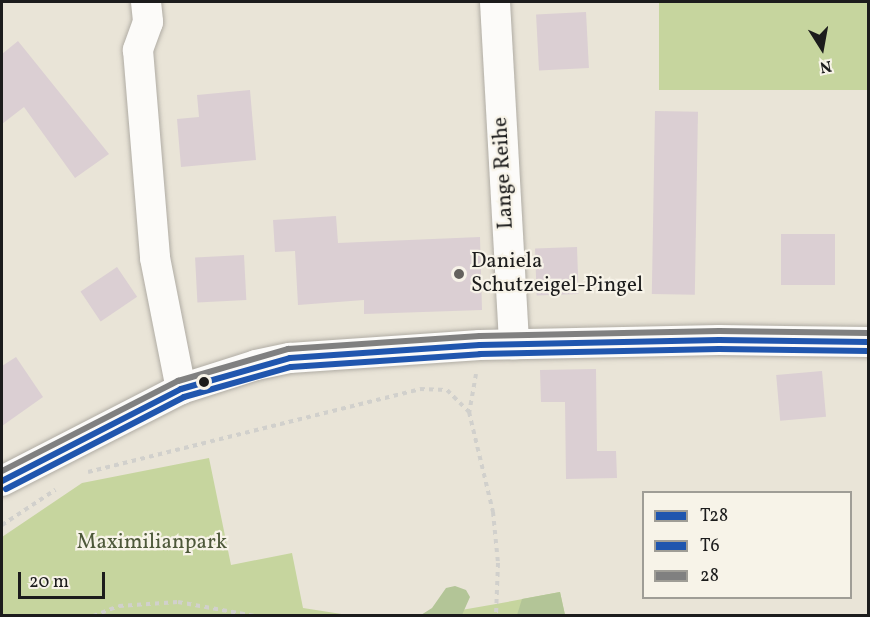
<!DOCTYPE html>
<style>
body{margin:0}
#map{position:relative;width:870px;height:617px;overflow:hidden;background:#e9e4d7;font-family:Vollkorn,serif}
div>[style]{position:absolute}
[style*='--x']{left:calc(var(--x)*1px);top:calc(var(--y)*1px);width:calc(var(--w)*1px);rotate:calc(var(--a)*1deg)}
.green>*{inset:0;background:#c6d59e;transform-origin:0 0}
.forest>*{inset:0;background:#b3c597}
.building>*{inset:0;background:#dbcfd3;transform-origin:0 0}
.path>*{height:4px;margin-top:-2px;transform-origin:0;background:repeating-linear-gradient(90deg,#d1d0cc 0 4.5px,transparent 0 9px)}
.roads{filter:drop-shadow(0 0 2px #b0aca4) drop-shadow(0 0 2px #b0aca4)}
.street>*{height:30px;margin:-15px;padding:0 15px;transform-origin:15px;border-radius:15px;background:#fcfbf9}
.bus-1>*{height:6px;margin:-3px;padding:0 3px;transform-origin:3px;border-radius:3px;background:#2056ae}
.bus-2>*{height:6px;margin:-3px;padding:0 3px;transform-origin:3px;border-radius:3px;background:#2056ae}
.bus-3>*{height:6px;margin:-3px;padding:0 3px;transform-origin:3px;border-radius:3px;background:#808080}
.dots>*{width:16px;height:16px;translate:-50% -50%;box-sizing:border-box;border:3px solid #f7f3e8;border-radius:50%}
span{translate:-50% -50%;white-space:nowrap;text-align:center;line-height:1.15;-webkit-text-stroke:4.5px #f7f3e8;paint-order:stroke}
.street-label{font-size:21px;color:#1c1c1c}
.poi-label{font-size:21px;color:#1c1c1c}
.left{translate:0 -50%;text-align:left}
.park-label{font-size:21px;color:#4d5839}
.frame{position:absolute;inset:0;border:3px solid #1c1c1c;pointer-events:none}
.legend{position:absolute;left:642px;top:491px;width:210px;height:108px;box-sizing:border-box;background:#f7f3e8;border:2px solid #9f9d96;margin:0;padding:8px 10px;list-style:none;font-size:18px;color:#1c1c1c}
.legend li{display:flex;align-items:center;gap:12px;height:30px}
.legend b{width:30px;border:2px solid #9f9d96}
.north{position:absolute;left:792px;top:18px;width:60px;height:60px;-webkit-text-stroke:4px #f7f3e8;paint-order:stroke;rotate:169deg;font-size:16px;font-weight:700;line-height:24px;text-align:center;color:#1c1c1c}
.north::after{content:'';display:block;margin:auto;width:21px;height:27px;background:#1c1c1c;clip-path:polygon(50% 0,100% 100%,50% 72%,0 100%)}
.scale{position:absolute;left:18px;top:572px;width:87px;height:27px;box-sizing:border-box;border:3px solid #1c1c1c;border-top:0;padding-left:8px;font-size:18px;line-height:21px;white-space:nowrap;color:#1c1c1c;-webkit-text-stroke:4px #f7f3e8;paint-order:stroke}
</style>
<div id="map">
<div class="green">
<div style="left:659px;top:2px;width:209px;height:88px"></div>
<div style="clip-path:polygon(209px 458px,231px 565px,292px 553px,303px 608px,348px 615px,2px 615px,2px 537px,82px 483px)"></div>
<div style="clip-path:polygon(560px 592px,565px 615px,427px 616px,496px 604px)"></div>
</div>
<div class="forest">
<div style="clip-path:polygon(455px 586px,466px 590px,470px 597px,462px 615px,421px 615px,432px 608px,446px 588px)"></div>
<div style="clip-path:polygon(560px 592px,565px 615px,517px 615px,522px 599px)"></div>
</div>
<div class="building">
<div style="left:586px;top:12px;width:56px;height:50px;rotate:87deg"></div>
<div style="clip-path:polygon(18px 41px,109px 154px,75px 178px,24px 107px,2px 124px,2px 54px)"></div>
<div style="clip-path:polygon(250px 90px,256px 160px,181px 167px,177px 119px,199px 117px,197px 95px)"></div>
<div style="left:655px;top:111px;width:43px;height:183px;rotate:1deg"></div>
<div style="clip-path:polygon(336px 216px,338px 243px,480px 237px,482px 310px,364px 314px,364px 300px,298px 305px,295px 251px,275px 252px,273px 220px)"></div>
<div style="left:781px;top:234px;width:54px;height:51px"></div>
<div style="left:577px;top:247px;width:47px;height:42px;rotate:88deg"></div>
<div style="left:244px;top:255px;width:45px;height:49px;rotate:87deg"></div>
<div style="left:117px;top:267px;width:36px;height:44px;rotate:56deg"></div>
<div style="clip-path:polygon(16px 357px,43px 397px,2px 426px,2px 366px)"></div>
<div style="clip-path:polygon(596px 369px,597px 451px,616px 451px,617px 478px,566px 479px,565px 402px,541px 402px,540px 370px)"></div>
<div style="left:822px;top:371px;width:46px;height:46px;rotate:85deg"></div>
</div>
<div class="path">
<div style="--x:476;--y:374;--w:39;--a:100"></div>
<div style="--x:469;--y:412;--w:103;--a:76.5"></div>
<div style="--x:493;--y:512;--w:51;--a:84.4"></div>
<div style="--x:498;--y:563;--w:53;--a:92.2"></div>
<div style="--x:88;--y:472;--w:342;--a:-14"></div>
<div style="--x:420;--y:389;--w:27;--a:2"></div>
<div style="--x:447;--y:390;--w:31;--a:45"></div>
<div style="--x:2;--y:525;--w:64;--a:-33.4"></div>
<div style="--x:93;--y:616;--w:28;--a:-21"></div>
<div style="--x:119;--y:606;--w:59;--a:-3.9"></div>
<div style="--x:178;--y:602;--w:78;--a:10.3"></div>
</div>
<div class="roads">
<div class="street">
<div style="--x:146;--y:2;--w:20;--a:84"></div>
<div style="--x:148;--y:22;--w:30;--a:110"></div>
<div style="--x:138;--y:50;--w:209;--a:85.3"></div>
<div style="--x:155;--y:258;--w:134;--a:78.8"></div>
<div style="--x:495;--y:2;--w:343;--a:86.8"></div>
<div style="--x:2;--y:481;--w:201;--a:-27.2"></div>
<div style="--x:181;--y:389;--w:79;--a:-17.7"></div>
<div style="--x:256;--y:365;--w:35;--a:-12"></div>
<div style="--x:290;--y:358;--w:190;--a:-3.9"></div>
<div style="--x:480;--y:345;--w:239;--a:-1.2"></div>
<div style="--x:719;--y:340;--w:149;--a:0.8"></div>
</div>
</div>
<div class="bus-1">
<div style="--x:2;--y:481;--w:201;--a:-27.2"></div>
<div style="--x:181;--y:389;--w:113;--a:-15.9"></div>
<div style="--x:290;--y:358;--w:190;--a:-3.9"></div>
<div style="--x:480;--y:345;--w:239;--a:-1.2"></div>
<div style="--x:719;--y:340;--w:149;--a:0.8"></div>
</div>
<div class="bus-2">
<div style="--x:6;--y:489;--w:200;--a:-27.3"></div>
<div style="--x:184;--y:397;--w:111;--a:-15.7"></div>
<div style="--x:291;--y:367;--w:189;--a:-3.9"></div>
<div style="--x:480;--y:354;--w:239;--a:-1.2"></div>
<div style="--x:719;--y:349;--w:149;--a:0.8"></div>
</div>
<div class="bus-3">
<div style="--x:2;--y:471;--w:198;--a:-27.1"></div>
<div style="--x:178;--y:381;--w:115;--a:-16.2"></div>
<div style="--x:288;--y:349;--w:192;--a:-3.9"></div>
<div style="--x:480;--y:336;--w:239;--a:-1.2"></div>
<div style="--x:719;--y:331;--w:149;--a:0.8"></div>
</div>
<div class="dots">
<div style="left:459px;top:274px;background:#64625d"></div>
<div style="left:204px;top:382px;background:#1c1c1c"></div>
</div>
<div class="street-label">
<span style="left:504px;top:173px;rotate:-93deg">Lange Reihe</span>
</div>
<div class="poi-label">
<span class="left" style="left:471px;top:274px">Daniela<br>Schutzeigel-Pingel</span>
</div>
<div class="park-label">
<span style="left:152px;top:543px">Maximilianpark</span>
</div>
<div class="frame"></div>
<ul class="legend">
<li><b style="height:8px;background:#2056ae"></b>T28</li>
<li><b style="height:8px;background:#2056ae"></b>T6</li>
<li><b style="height:8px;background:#808080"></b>28</li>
</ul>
<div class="north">N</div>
<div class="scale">20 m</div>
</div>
